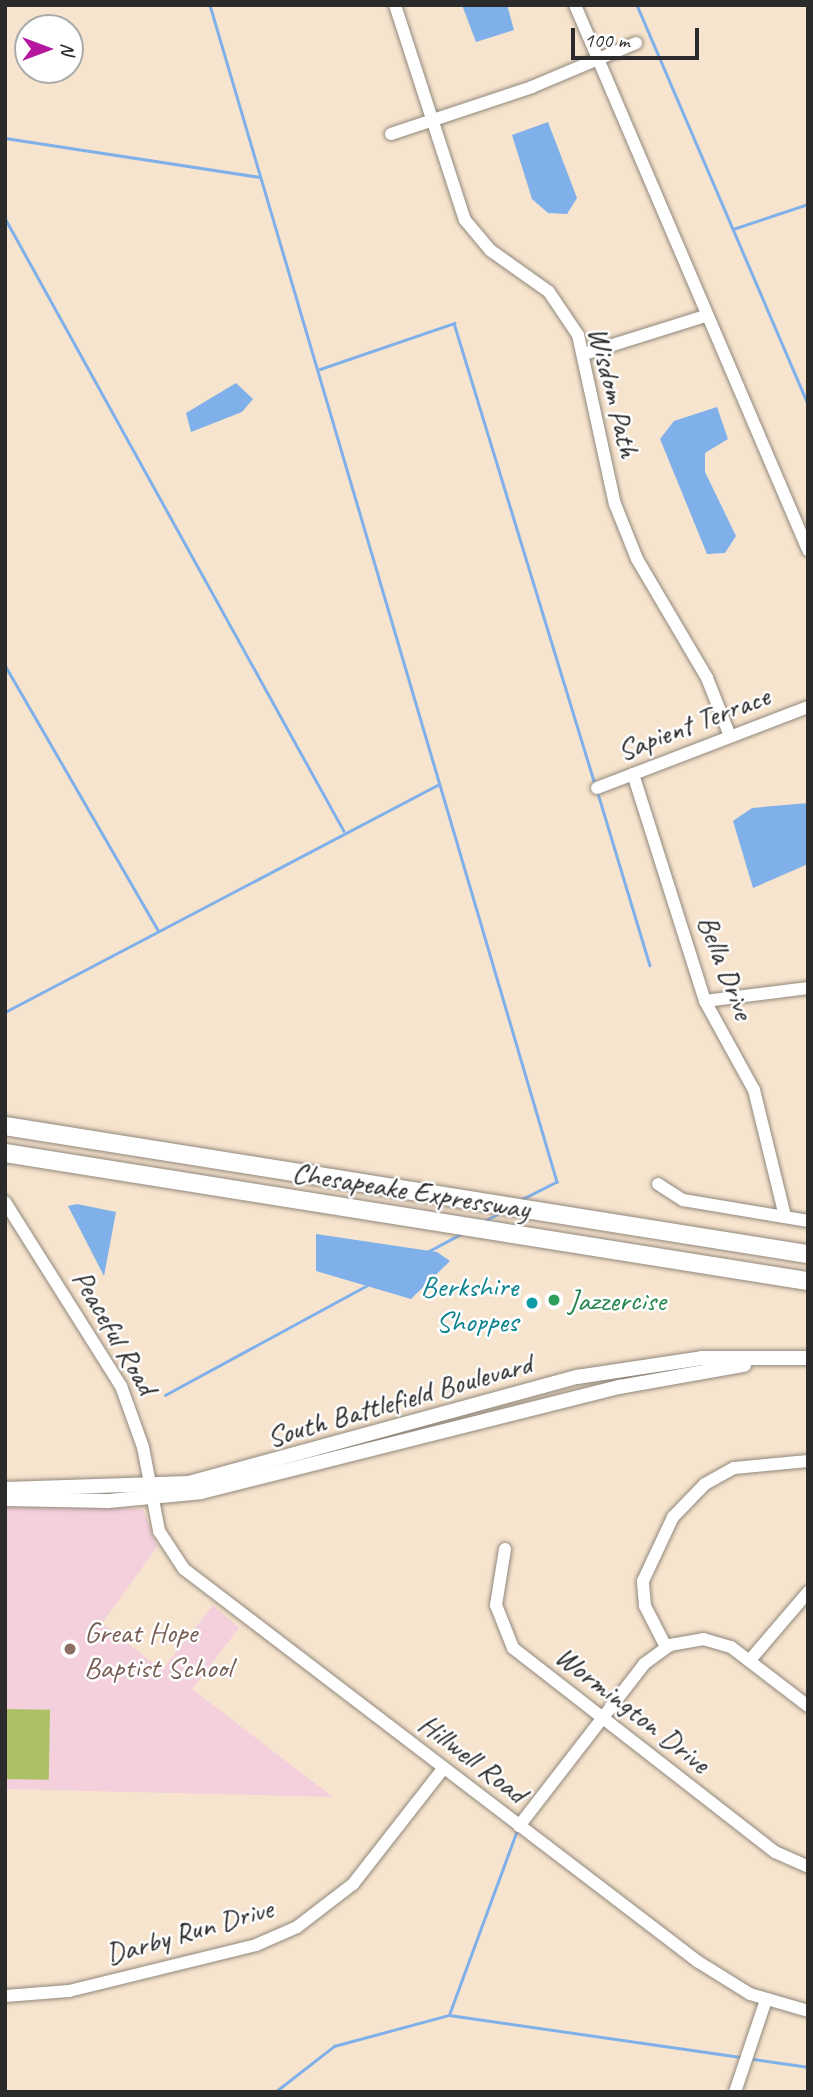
<!DOCTYPE html>
<style>
body{margin:0}
#map{position:relative;width:813px;height:2097px;overflow:hidden;background:#f7e4ce;font-family:Caveat,sans-serif}
div>[style]{position:absolute}
[style*='--x']{left:calc(var(--x)*1px);top:calc(var(--y)*1px);width:calc(var(--w)*1px);rotate:calc(var(--a)*1deg)}
.built>*{inset:0;background:#f4cfdc}
.green>*{inset:0;background:#acc166;transform-origin:0 0}
.water>*{inset:0;background:#7fb0ea}
.stream>*{height:2.5px;margin:-1.25px;padding:0 1.25px;transform-origin:1.25px;border-radius:1.25px;background:#7fb0ea}
.roads{filter:drop-shadow(0 0 2px #91887c) drop-shadow(0 0 2px #91887c)}
.minor>*{height:12px;margin:-6px;padding:0 6px;transform-origin:6px;border-radius:6px;background:#fff}
.major>*{height:14px;margin:-7px;padding:0 7px;transform-origin:7px;border-radius:7px;background:#fff}
.highway>*{height:18px;margin:-9px;padding:0 9px;transform-origin:9px;border-radius:9px;background:#fff}
.dots>*{width:19px;height:19px;translate:-50% -50%;box-sizing:border-box;border:4px solid #fff;border-radius:50%}
span{translate:-50% -50%;white-space:nowrap;text-align:center;line-height:1.15;-webkit-text-stroke:5px #fff;paint-order:stroke}
.street-label{font-size:30px;color:#2b2b2b}
.culture-label{font-size:30px;color:#0d838f}
.right{translate:-100% -50%;text-align:right}
.leisure-label{font-size:30px;color:#27864d}
.left{translate:0 -50%;text-align:left}
.education-label{font-size:30px;color:#785e54}
.frame{position:absolute;inset:0;border:7px solid #2b2b2b;pointer-events:none}
.north{position:absolute;left:14px;top:14px;width:70px;height:70px;box-sizing:border-box;background:#fff;border:2px solid #aaa;border-radius:50%;rotate:90deg;font-size:19px;font-weight:700;line-height:28px;text-align:center;color:#2b2b2b}
.north::after{content:'';display:block;margin:auto;width:24px;height:32px;background:#b5179e;clip-path:polygon(50% 0,100% 100%,50% 72%,0 100%)}
.scale{position:absolute;left:571px;top:28px;width:128px;height:32px;box-sizing:border-box;border:4px solid #2b2b2b;border-top:0;padding-left:9px;font-size:21px;line-height:24px;white-space:nowrap;color:#2b2b2b;-webkit-text-stroke:5px #fff;paint-order:stroke}
</style>
<div id="map">
<div class="built">
<div style="clip-path:polygon(5px 1503px,143px 1509px,157px 1547px,102px 1623px,162px 1670px,213px 1605px,239px 1628px,192px 1689px,333px 1797px,5px 1789px)"></div>
</div>
<div class="green">
<div style="left:5px;top:1709px;width:45px;height:70px;rotate:1deg"></div>
</div>
<div class="water">
<div style="clip-path:polygon(462px 5px,507px 5px,514px 30px,476px 42px)"></div>
<div style="clip-path:polygon(548px 122px,577px 198px,567px 214px,548px 213px,532px 199px,512px 135px)"></div>
<div style="clip-path:polygon(236px 383px,253px 399px,242px 412px,191px 432px,186px 413px)"></div>
<div style="clip-path:polygon(717px 407px,728px 439px,705px 453px,705px 472px,736px 536px,725px 553px,707px 554px,660px 439px,674px 421px)"></div>
<div style="clip-path:polygon(808px 803px,808px 864px,753px 888px,733px 821px,752px 808px)"></div>
<div style="clip-path:polygon(77px 1204px,116px 1212px,104px 1276px,68px 1206px)"></div>
<div style="clip-path:polygon(316px 1234px,437px 1252px,450px 1261px,411px 1299px,316px 1271px)"></div>
</div>
<div class="stream">
<div style="--x:210;--y:5;--w:1227;--a:73.57"></div>
<div style="--x:557;--y:1182;--w:39;--a:153"></div>
<div style="--x:637;--y:5;--w:434;--a:66.8"></div>
<div style="--x:5;--y:138;--w:258;--a:8.7"></div>
<div style="--x:5;--y:218;--w:700;--a:61.06"></div>
<div style="--x:733;--y:229;--w:79;--a:-18.4"></div>
<div style="--x:320;--y:369;--w:142;--a:-18.9"></div>
<div style="--x:454;--y:323;--w:482;--a:73"></div>
<div style="--x:5;--y:665;--w:306;--a:60"></div>
<div style="--x:597;--y:790;--w:183;--a:73.2"></div>
<div style="--x:5;--y:1012;--w:490;--a:-27.7"></div>
<div style="--x:484;--y:1221;--w:18;--a:-27"></div>
<div style="--x:427;--y:1252;--w:38;--a:-28"></div>
<div style="--x:165;--y:1395;--w:229;--a:-28.5"></div>
<div style="--x:449;--y:2015;--w:197;--a:-69.8"></div>
<div style="--x:754;--y:2059;--w:55;--a:8.4"></div>
<div style="--x:275;--y:2092;--w:75;--a:-37.9"></div>
<div style="--x:334;--y:2046;--w:119;--a:-15.1"></div>
<div style="--x:449;--y:2015;--w:294;--a:8.2"></div>
</div>
<div class="roads">
<div class="minor">
<div style="--x:395;--y:5;--w:226;--a:72"></div>
<div style="--x:465;--y:220;--w:39;--a:50"></div>
<div style="--x:490;--y:250;--w:72;--a:35.4"></div>
<div style="--x:549;--y:292;--w:52;--a:56"></div>
<div style="--x:578;--y:335;--w:173;--a:77.7"></div>
<div style="--x:615;--y:504;--w:59;--a:68.2"></div>
<div style="--x:637;--y:559;--w:138;--a:59.5"></div>
<div style="--x:707;--y:678;--w:62;--a:68.4"></div>
<div style="--x:575;--y:5;--w:593;--a:66.85"></div>
<div style="--x:391;--y:134;--w:149;--a:-18.4"></div>
<div style="--x:532;--y:87;--w:113;--a:-22.9"></div>
<div style="--x:584;--y:354;--w:127;--a:-17.4"></div>
<div style="--x:633;--y:774;--w:238;--a:72.4"></div>
<div style="--x:705;--y:1001;--w:102;--a:61.2"></div>
<div style="--x:754;--y:1090;--w:130;--a:76.2"></div>
<div style="--x:597;--y:788;--w:226;--a:-21"></div>
<div style="--x:705;--y:1001;--w:104;--a:-7.2"></div>
<div style="--x:658;--y:1184;--w:30;--a:33"></div>
<div style="--x:683;--y:1200;--w:127;--a:9.5"></div>
<div style="--x:5;--y:1202;--w:218;--a:57.8"></div>
<div style="--x:121;--y:1386;--w:65;--a:70.2"></div>
<div style="--x:143;--y:1447;--w:86;--a:79.2"></div>
<div style="--x:159;--y:1531;--w:45;--a:56.7"></div>
<div style="--x:184;--y:1569;--w:646;--a:37.38"></div>
<div style="--x:697;--y:1961;--w:62;--a:31.9"></div>
<div style="--x:750;--y:1994;--w:60;--a:16.3"></div>
<div style="--x:505;--y:1549;--w:57;--a:99.1"></div>
<div style="--x:496;--y:1605;--w:46;--a:68.4"></div>
<div style="--x:513;--y:1648;--w:332;--a:37.9"></div>
<div style="--x:775;--y:1852;--w:36;--a:24"></div>
<div style="--x:666;--y:1647;--w:46;--a:-117.1"></div>
<div style="--x:645;--y:1606;--w:25;--a:-95"></div>
<div style="--x:643;--y:1581;--w:71;--a:-64.9"></div>
<div style="--x:673;--y:1517;--w:46;--a:-45.9"></div>
<div style="--x:705;--y:1484;--w:33;--a:-29"></div>
<div style="--x:734;--y:1468;--w:74;--a:-5.4"></div>
<div style="--x:750;--y:1660;--w:89;--a:-49.5"></div>
<div style="--x:519;--y:1826;--w:205;--a:-52.3"></div>
<div style="--x:644;--y:1664;--w:32;--a:-36"></div>
<div style="--x:670;--y:1645;--w:34;--a:-10"></div>
<div style="--x:703;--y:1639;--w:29;--a:16"></div>
<div style="--x:731;--y:1647;--w:97;--a:37.5"></div>
<div style="--x:5;--y:1996;--w:64;--a:-4.5"></div>
<div style="--x:69;--y:1991;--w:193;--a:-13.8"></div>
<div style="--x:256;--y:1945;--w:45;--a:-23.7"></div>
<div style="--x:297;--y:1927;--w:71;--a:-37.5"></div>
<div style="--x:353;--y:1884;--w:146;--a:-52"></div>
<div style="--x:735;--y:2092;--w:97;--a:-71.4"></div>
</div>
<div class="major">
<div style="--x:5;--y:1489;--w:184;--a:-1.9"></div>
<div style="--x:189;--y:1483;--w:402;--a:-15.3"></div>
<div style="--x:577;--y:1377;--w:126;--a:-8.6"></div>
<div style="--x:702;--y:1358;--w:106;--a:0"></div>
<div style="--x:5;--y:1499;--w:103;--a:1.1"></div>
<div style="--x:108;--y:1501;--w:93;--a:-5.5"></div>
<div style="--x:201;--y:1492;--w:432;--a:-14.1"></div>
<div style="--x:620;--y:1387;--w:126;--a:-10.1"></div>
</div>
<div class="highway">
<div style="--x:5;--y:1126;--w:813;--a:9.06"></div>
<div style="--x:5;--y:1153;--w:813;--a:9.06"></div>
</div>
</div>
<div class="dots">
<div style="left:554px;top:1300px;background:#2e9e5b"></div>
<div style="left:532px;top:1303px;background:#0f9aa8"></div>
<div style="left:70px;top:1649px;background:#8d6e63"></div>
</div>
<div class="street-label">
<span style="left:614px;top:392px;rotate:76deg">Wisdom Path</span>
<span style="left:693px;top:723px;rotate:-21deg">Sapient Terrace</span>
<span style="left:726px;top:967px;rotate:69deg">Bella Drive</span>
<span style="left:411px;top:1190px;rotate:9deg">Chesapeake Expressway</span>
<span style="left:115px;top:1332px;rotate:60deg">Peaceful Road</span>
<span style="left:399px;top:1400px;rotate:-16deg">South Battlefield Boulevard</span>
<span style="left:633px;top:1709px;rotate:38deg">Wormington Drive</span>
<span style="left:473px;top:1758px;rotate:37deg">Hillwell Road</span>
<span style="left:189px;top:1931px;rotate:-16deg">Darby Run Drive</span>
</div>
<div class="culture-label">
<span class="right" style="left:518px;top:1303px">Berkshire<br>Shoppes</span>
</div>
<div class="leisure-label">
<span class="left" style="left:568px;top:1300px">Jazzercise</span>
</div>
<div class="education-label">
<span class="left" style="left:84px;top:1649px">Great Hope<br>Baptist School</span>
</div>
<div class="frame"></div>
<div class="north">N</div>
<div class="scale">100 m</div>
</div>
